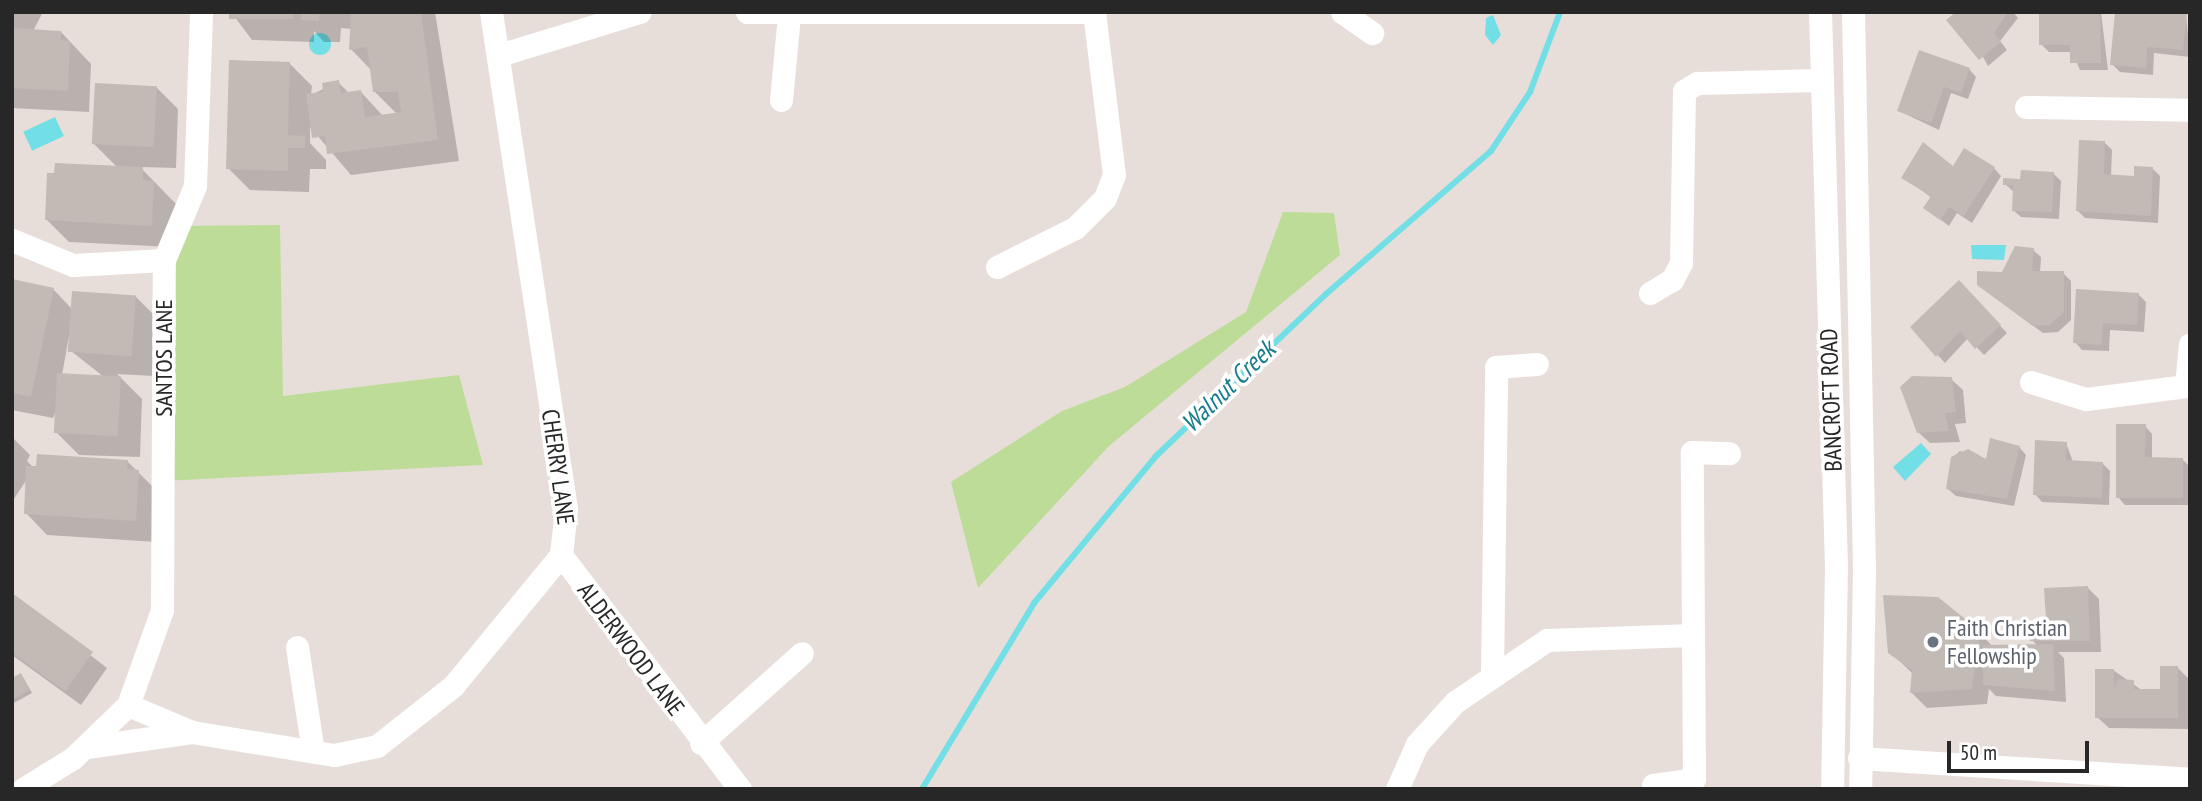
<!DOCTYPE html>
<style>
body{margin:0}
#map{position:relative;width:2202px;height:801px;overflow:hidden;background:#e8ded9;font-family:"PT Sans Narrow",sans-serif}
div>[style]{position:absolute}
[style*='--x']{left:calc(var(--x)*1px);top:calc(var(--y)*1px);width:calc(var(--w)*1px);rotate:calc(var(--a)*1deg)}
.green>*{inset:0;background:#bddc98}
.water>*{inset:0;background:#72dee5;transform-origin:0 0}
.round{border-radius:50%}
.shadow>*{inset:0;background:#0003}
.stream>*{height:6px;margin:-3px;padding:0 3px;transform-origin:3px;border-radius:3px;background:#72dee5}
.building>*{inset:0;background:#c1bab5;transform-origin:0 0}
.minor>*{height:23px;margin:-11.5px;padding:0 11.5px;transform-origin:11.5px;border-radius:11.5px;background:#fff}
.dots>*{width:19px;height:19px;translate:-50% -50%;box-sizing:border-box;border:4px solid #fff;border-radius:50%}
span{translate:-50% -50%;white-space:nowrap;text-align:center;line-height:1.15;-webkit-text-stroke:7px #fff;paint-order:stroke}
.street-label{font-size:24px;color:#272727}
.worship-label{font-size:24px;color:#5b616d}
.left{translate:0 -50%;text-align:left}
.water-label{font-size:26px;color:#167b8b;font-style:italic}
.frame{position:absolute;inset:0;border:14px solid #272727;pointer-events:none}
.scale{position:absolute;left:1947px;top:741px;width:142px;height:32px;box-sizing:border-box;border:4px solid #272727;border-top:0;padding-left:9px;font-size:21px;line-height:24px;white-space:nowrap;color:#272727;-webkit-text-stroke:5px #fff;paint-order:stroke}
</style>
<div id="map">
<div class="green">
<div style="clip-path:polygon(1283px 212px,1334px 213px,1340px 255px,1109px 446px,978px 588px,951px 482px,1062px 411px,1125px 387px,1246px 312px)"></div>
<div style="clip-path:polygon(280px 225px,283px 396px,459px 375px,483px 465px,163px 481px,176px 226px)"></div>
</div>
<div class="water">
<div style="clip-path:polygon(1493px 15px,1501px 35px,1493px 45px,1485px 35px,1486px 18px)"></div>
<div class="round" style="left:309px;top:33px;width:22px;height:22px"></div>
<div style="left:55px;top:117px;width:21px;height:35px;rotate:65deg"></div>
<div style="clip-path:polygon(1971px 245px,2006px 245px,2004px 260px,1972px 259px)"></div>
<div style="clip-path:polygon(1921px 443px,1931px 454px,1905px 481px,1893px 467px)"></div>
</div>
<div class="shadow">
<div style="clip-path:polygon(12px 12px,43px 12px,33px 31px,61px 32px,91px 64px,89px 112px,12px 108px)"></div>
<div style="clip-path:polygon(231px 12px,435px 12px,459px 161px,351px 175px,310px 127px,310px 143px,326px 160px,326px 169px,310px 169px,309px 192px,250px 190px,228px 168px,290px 64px,312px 86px,311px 95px,338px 82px,349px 93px,361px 92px,383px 116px,398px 115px,374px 91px,371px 70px,351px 49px,352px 29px,341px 28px,340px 42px,324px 42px,314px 31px,314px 42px,252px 40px)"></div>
<div style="clip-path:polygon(1958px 12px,2013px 12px,2018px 18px,2000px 41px,2007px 50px,1988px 66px)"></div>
<div style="clip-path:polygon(2040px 12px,2101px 12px,2108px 70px,2080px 70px,2072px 52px,2049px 52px,2041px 44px)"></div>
<div style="clip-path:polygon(2186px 14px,2190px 57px,2154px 53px,2153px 75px,2120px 72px,2112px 64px)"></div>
<div style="clip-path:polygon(1969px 69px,1976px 77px,1968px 99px,1951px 93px,1939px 130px,1899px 111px)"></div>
<div style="clip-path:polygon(156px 87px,178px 109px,176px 168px,140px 167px,176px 204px,173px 247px,69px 242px,47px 220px,118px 168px,94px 144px)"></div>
<div style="clip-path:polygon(2104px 142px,2112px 150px,2111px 176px,2136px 177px,2152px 168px,2160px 176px,2158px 223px,2085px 218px,2077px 210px)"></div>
<div style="clip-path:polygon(1994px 168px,2001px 176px,1972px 223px,1957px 213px,1949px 226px,1925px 208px,1932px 198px,1903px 177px)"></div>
<div style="clip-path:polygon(2054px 174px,2061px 181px,2059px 219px,2021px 217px,2013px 210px,2014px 192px,2005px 184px)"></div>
<div style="clip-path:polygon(2033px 250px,2041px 257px,2040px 273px,2063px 273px,2071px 281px,2071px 320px,2058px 332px,2043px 333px,1987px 292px)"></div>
<div style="clip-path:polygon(evenodd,12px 281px,53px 289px,73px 310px,135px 296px,157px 318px,154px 376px,117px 374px,142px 399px,140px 457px,79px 455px,57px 433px,58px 405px,53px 418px,12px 410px,12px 281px,69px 336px,71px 351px,104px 377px,62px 375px,69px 336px)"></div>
<div style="clip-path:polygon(1959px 282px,2007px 333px,1984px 355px,1968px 338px,1945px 363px,1912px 327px)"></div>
<div style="clip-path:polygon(2139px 295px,2146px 302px,2144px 332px,2110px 330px,2109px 351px,2082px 350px,2075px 342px)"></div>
<div style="clip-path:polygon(1951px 379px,1963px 390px,1966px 423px,1955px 424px,1960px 442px,1930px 443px,1918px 432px)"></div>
<div style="clip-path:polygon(2145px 426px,2152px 434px,2152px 459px,2182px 459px,2190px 467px,2190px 505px,2125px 505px,2118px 497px)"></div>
<div style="clip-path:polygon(12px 437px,30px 455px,27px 461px,33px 467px,127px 461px,160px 494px,157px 542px,47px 535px,26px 513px,27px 479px,12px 502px)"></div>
<div style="clip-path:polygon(2066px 443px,2073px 462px,2102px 463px,2110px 471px,2109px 505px,2042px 502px,2035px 494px)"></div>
<div style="clip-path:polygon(2019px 447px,2026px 455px,2014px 506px,1956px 496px,1948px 489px,1952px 458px,1960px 451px,1988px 462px)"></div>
<div style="clip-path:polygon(2087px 587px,2099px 599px,2101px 652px,2058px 652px,2064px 658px,2066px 702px,1996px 696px,1989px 689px,1987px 704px,1927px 708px,1912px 693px,1913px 674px,1890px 652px,1979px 632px,1993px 647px,2038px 646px,2032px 640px,2049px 635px)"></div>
<div style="clip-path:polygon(12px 595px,107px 668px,81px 705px,12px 655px)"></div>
<div style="clip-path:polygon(2178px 668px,2189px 679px,2189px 729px,2109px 728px,2097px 717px,2113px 670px,2143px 691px,2161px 691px)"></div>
<div style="clip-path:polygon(24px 679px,32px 693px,12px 704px,12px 680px)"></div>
</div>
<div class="stream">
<div style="--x:922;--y:789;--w:217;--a:-58.9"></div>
<div style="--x:1034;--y:603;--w:191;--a:-50.3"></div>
<div style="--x:1156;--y:456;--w:235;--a:-43.6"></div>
<div style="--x:1326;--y:294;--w:218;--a:-40.9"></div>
<div style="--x:1491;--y:151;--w:71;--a:-56.5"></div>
<div style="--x:1530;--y:92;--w:85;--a:-69.4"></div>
</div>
<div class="building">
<div style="left:229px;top:12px;width:64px;height:7px"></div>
<div style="clip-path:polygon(301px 12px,320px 12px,319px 21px,301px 20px)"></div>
<div style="clip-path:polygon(351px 12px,421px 12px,438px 140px,327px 154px,325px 136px,312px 138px,306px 94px,323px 92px,322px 83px,339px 80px,341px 93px,361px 90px,365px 117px,401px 112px,398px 92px,373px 92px,367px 47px,349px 50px)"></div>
<div style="clip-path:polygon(1956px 12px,2008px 12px,1994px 33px,2001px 42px,1979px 60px,1946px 20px)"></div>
<div style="clip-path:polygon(2039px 12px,2100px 12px,2101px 63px,2070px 63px,2070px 45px,2039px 45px)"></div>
<div style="clip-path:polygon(2115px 12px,2187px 12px,2183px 50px,2147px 47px,2146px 68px,2110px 65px)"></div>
<div style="clip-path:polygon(12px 28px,61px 31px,61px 40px,70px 41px,68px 91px,12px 88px)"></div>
<div style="clip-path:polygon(1919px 50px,1970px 68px,1961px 93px,1944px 87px,1931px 123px,1897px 111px)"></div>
<div style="clip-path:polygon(229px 60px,290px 62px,288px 135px,305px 136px,305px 148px,288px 148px,288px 171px,226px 169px)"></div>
<div style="left:95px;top:83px;width:62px;height:61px;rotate:3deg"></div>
<div style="clip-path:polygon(2079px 140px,2105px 141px,2104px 174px,2134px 176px,2134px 166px,2153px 167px,2151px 216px,2076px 211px)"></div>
<div style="clip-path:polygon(1923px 142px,1953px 166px,1964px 148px,1995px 167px,1964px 216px,1949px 207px,1940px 220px,1923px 208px,1931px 196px,1901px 178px)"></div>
<div style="clip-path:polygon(55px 163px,143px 167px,143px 180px,154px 181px,152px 226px,45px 220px,47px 173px,54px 173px)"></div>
<div style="clip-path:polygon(2021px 170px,2054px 172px,2052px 212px,2012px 211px,2013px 185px,2003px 185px,2003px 178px,2020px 179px)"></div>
<div style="clip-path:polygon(2015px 246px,2034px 248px,2032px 271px,2064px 271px,2064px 312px,2050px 325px,2033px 326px,1977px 285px,1977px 271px,2002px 272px)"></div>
<div style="clip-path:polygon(12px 279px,54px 288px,31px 397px,12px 393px)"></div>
<div style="clip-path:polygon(1959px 280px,2001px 325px,1975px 349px,1960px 331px,1936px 357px,1910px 327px)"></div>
<div style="clip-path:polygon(2076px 289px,2139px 293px,2137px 325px,2103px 323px,2102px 345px,2073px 343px)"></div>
<div style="left:72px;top:291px;width:64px;height:61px;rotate:4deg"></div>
<div style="left:57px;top:373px;width:64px;height:60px;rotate:3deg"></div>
<div style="clip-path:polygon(1912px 376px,1952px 377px,1956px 412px,1945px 413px,1949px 431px,1917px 433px,1900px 387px)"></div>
<div style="clip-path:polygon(2116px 424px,2146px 424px,2145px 457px,2183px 458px,2183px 498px,2116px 498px)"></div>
<div style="clip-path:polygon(1990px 438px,2020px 446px,2007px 499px,1946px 489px,1951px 457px,1968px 449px,1986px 459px)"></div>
<div style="clip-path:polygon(2035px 440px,2067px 442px,2066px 460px,2103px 462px,2102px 498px,2033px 495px)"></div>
<div style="clip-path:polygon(37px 454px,128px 460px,127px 469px,139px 470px,136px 521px,24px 514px,26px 466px,36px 466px)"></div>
<div style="clip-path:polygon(2088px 586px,2090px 641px,2030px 641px,2029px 634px,2047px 634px,2044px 588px)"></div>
<div style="clip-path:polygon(12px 593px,93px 652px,65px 691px,12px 653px)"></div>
<div style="clip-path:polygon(1883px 595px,1938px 597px,1980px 631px,1972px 689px,1910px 693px,1912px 670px,1888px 653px)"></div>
<div style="clip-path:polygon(2053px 644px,2055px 691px,1983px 685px,1983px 645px)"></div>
<div style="clip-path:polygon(2160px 666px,2178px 666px,2178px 718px,2095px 718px,2095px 669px,2114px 669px,2114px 689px,2118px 679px,2134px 680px,2134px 689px,2160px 689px)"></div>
<div style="clip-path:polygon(21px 673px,30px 690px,12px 700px,12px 678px)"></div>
</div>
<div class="minor">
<div style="--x:747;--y:12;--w:348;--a:0"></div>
<div style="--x:1342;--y:12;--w:37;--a:35"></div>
<div style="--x:1820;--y:12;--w:555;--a:88.35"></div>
<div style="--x:1836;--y:567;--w:222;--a:91"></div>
<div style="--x:1853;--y:12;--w:558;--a:88.87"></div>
<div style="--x:1864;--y:570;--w:219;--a:91"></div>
<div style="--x:499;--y:55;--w:147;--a:-17"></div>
<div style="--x:781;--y:100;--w:84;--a:-84.6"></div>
<div style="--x:2026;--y:107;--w:164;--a:1"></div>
<div style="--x:12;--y:240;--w:66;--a:22.3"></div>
<div style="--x:73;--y:265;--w:91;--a:-3.1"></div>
<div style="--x:997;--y:267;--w:87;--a:-26.6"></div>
<div style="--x:1075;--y:228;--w:42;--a:-45"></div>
<div style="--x:1105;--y:198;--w:25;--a:-69"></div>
<div style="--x:1114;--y:175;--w:164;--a:-97"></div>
<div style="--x:1650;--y:293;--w:26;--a:-31"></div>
<div style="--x:1672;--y:280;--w:19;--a:-62"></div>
<div style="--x:1681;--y:263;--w:172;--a:-89"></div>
<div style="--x:1684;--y:91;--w:15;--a:-32"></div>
<div style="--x:1697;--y:83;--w:125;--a:-1.4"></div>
<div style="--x:2031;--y:382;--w:58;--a:17.2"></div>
<div style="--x:2086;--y:399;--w:101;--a:-7.4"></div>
<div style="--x:2186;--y:386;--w:42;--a:-84.6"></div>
<div style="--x:561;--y:555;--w:295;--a:52.6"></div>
<div style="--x:297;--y:647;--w:106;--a:81.3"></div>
<div style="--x:1492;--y:672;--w:305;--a:-89.2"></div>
<div style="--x:1496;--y:367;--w:41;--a:-4.2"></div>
<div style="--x:128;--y:705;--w:69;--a:22.9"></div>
<div style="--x:192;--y:732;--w:144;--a:9.2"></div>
<div style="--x:334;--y:755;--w:44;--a:-11.8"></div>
<div style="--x:377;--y:746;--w:97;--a:-38.3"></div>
<div style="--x:453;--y:686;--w:170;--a:-50.5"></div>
<div style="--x:561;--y:555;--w:46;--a:-83.8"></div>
<div style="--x:566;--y:509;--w:503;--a:-98.58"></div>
<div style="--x:701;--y:743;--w:135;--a:-41.7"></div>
<div style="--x:87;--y:747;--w:106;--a:-8.1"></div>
<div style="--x:1859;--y:758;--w:332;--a:3.6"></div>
<div style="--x:1653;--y:785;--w:41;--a:-8.3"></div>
<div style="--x:1694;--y:779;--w:327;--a:-90.4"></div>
<div style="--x:1692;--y:452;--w:37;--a:2"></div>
<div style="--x:23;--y:789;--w:59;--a:-31.8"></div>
<div style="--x:73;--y:758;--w:76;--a:-43.9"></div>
<div style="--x:128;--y:705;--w:101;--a:-70.3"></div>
<div style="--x:162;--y:610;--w:350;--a:-89.7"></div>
<div style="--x:164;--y:260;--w:80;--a:-67.3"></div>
<div style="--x:195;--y:186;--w:174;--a:-88"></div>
<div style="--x:1397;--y:789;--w:49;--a:-66"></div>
<div style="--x:1417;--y:744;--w:57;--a:-47.9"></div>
<div style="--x:1455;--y:702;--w:111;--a:-34"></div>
<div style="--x:1547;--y:640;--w:146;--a:-2"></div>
</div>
<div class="dots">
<div style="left:1933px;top:642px;background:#6b7280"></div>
</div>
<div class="street-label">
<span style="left:164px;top:358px;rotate:-90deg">SANTOS LANE</span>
<span style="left:1831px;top:400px;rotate:-92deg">BANCROFT ROAD</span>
<span style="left:558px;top:467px;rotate:82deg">CHERRY LANE</span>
<span style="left:631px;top:649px;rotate:53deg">ALDERWOOD LANE</span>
</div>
<div class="worship-label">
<span class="left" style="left:1947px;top:642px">Faith Christian<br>Fellowship</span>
</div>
<div class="water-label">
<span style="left:1228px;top:386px;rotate:-44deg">Walnut Creek</span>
</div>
<div class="frame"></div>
<div class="scale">50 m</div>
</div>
